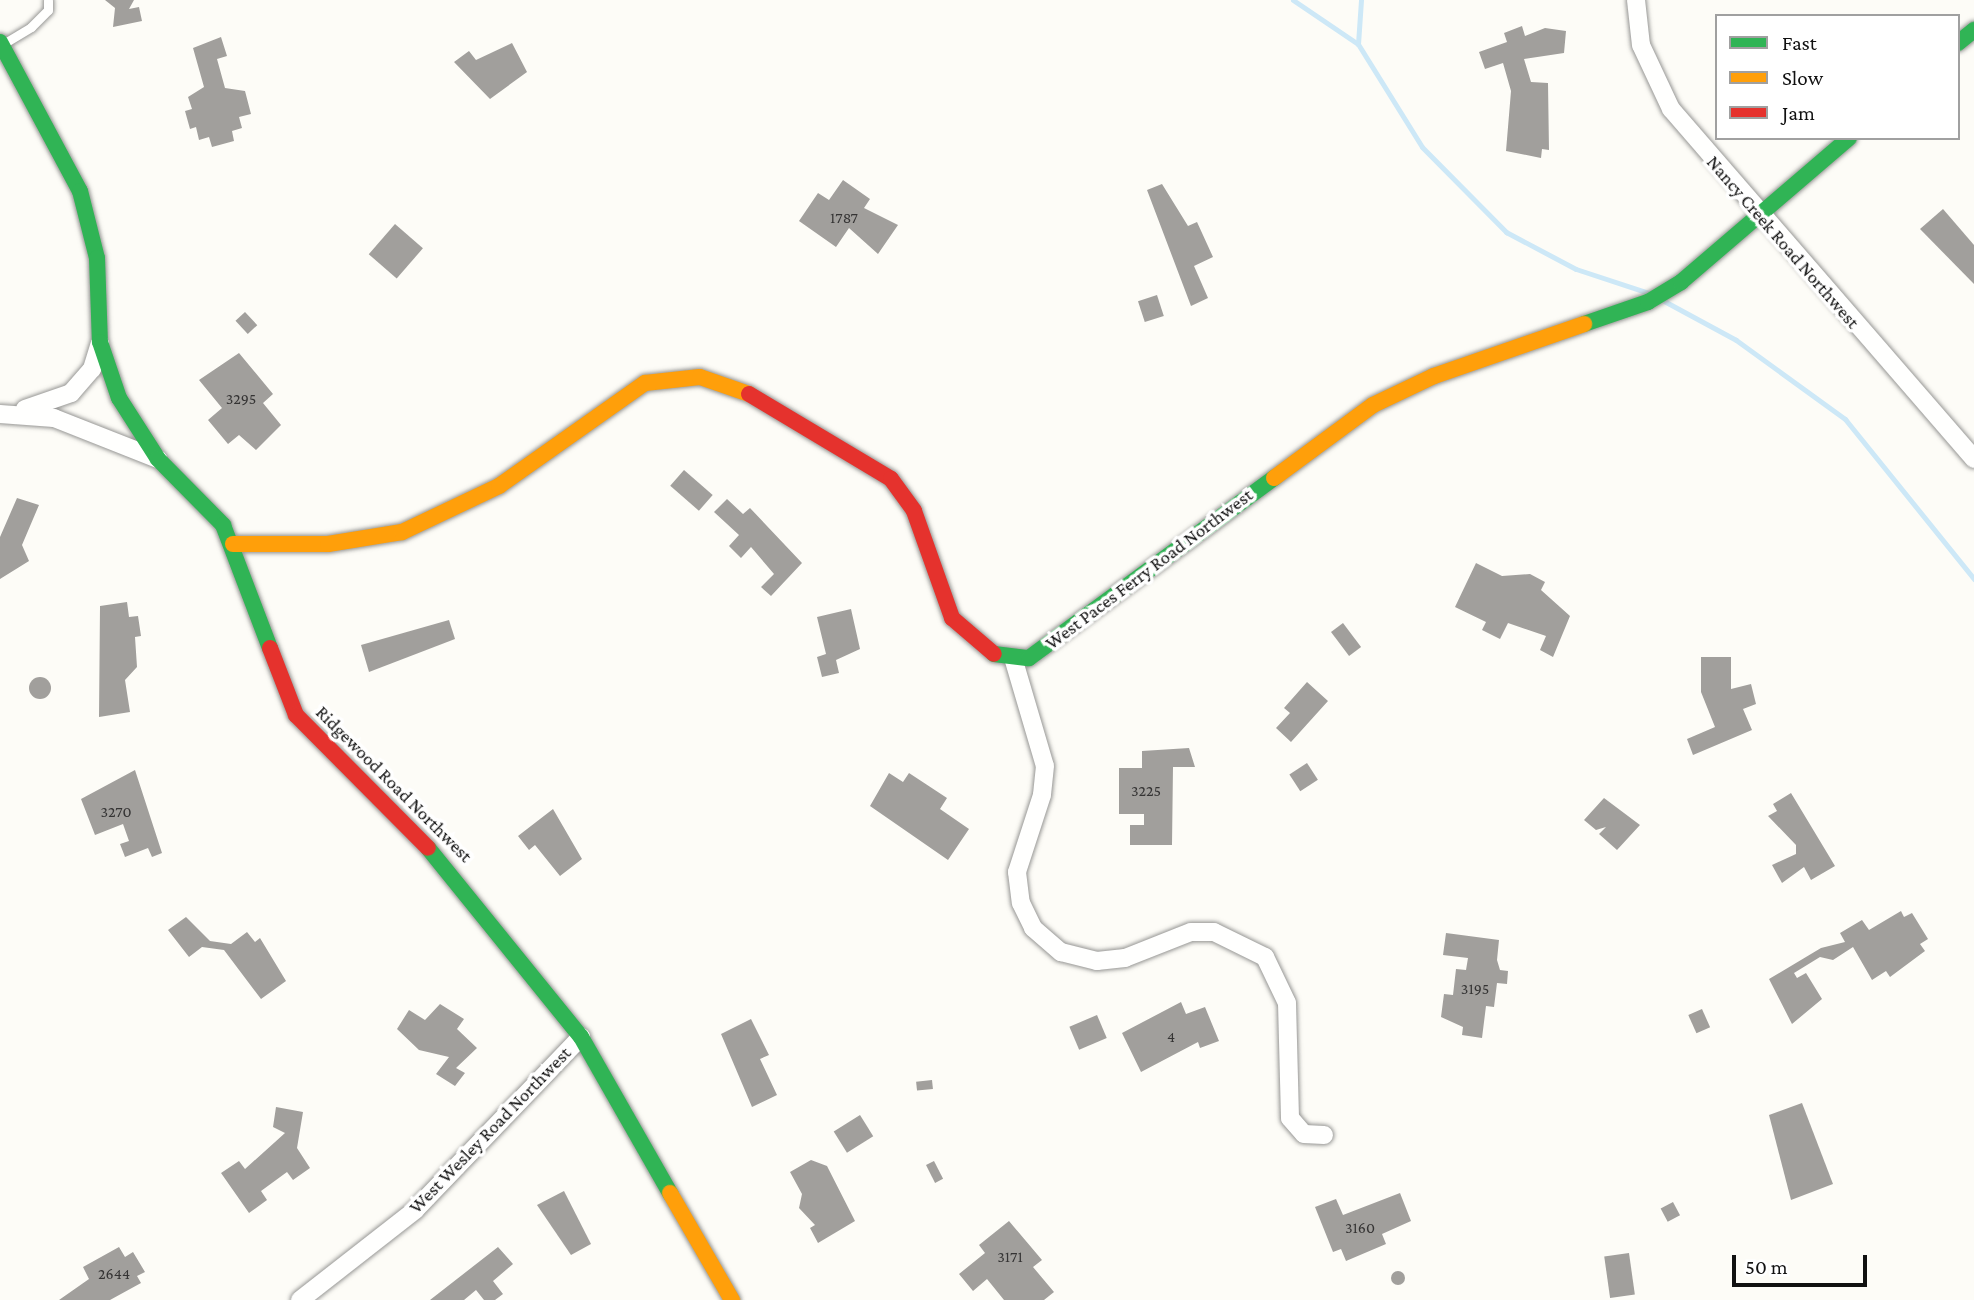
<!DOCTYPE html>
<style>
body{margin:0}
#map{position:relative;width:1974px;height:1300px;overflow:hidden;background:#fdfcf7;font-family:"Crimson Pro",serif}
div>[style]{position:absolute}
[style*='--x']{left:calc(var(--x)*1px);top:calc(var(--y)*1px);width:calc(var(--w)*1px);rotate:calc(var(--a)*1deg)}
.stream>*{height:5px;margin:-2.5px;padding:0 2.5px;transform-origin:2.5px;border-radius:2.5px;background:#cde8f7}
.building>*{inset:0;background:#a19f9c;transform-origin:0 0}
.round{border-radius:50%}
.roads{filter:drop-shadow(0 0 2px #979795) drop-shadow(0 0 2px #979795)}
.lane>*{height:9px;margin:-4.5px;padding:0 4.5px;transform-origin:4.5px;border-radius:4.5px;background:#fffffe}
.street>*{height:18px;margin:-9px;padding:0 9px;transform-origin:9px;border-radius:9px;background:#fffffe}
.fast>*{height:16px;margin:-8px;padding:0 8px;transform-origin:8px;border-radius:8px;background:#30b455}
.slow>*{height:16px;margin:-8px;padding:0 8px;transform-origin:8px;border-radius:8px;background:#ff9f0a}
.jam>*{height:16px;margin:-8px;padding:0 8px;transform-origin:8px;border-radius:8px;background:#e5322d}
span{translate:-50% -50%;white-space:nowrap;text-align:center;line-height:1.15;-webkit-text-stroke:7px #fff;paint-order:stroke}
.number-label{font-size:16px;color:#353434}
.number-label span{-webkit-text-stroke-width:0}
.street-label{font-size:19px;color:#111}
.legend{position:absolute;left:1715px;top:14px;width:245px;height:126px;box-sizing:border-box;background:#fff;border:2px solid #a0a0a0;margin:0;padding:9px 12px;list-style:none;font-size:21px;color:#111}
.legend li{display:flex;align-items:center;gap:14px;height:35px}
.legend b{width:35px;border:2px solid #a0a0a0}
.scale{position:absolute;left:1732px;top:1255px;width:135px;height:32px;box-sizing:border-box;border:4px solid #111;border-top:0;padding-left:9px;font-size:21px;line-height:24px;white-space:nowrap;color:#111;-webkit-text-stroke:5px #fff;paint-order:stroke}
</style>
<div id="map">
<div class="stream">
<div style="--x:1293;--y:0;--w:78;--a:34.1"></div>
<div style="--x:1358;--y:44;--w:121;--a:58.1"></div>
<div style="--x:1422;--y:147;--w:120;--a:45.3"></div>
<div style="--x:1506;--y:232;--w:79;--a:27.9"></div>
<div style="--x:1576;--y:269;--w:77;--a:18.2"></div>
<div style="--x:1358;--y:44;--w:44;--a:-86.1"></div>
<div style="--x:1664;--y:301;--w:82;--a:28.4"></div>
<div style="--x:1736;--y:340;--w:135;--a:35.9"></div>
<div style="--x:1845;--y:419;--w:206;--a:51.1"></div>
</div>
<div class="building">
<div style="clip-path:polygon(105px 0,134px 0,129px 9px,139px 7px,142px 21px,113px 27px,115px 8px)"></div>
<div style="clip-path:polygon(1522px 26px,1525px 36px,1545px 28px,1566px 31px,1564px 53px,1524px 59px,1531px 82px,1548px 83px,1549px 150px,1542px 149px,1541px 158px,1506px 151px,1511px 91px,1503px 63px,1485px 69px,1479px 52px,1507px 42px,1504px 33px)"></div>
<div style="clip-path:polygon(221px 37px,227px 56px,217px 59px,225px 88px,245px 91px,251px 114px,239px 117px,242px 128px,232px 131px,234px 141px,212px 147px,209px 137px,199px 140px,196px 127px,190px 129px,185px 111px,192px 109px,188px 97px,204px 87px,193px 48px)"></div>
<div style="clip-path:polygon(512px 43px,527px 72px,490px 99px,454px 62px,469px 51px,476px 60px)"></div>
<div style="clip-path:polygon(843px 180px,870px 199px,864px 208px,898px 225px,878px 254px,849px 228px,836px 247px,799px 221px,818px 193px,829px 200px)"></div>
<div style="clip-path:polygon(1162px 184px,1188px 226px,1197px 222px,1213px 257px,1194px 266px,1208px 298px,1191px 306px,1147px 190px)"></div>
<div style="clip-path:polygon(1943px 209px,1974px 245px,1974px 284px,1920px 229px)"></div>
<div style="left:395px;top:224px;width:37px;height:40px;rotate:41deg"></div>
<div style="left:1157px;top:295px;width:22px;height:20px;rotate:72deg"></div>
<div style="left:245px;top:312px;width:18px;height:13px;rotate:47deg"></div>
<div style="clip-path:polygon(239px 353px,273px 394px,263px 403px,281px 425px,256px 450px,239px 435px,228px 444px,208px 420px,222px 408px,199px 380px)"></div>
<div style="left:684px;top:470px;width:38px;height:21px;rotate:41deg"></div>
<div style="clip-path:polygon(17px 498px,39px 505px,22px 545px,29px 561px,0 579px,0 537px)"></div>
<div style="clip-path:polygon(727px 499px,743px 514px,750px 508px,802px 563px,771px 596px,761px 587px,774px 574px,751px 547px,741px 558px,729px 546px,739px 535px,714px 512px)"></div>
<div style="clip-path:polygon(1476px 563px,1502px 576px,1530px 574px,1545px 582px,1541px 590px,1570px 616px,1553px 657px,1540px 650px,1546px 636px,1508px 623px,1500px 639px,1482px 630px,1486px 622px,1455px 607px)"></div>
<div style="clip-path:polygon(127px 602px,129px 617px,138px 616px,141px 636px,135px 637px,137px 667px,125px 680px,130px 712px,99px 717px,100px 606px)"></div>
<div style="clip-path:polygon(851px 609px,860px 649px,836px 660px,839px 673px,822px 677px,817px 657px,826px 654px,817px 617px)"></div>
<div style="clip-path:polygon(449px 620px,455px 639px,369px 672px,361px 645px)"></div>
<div style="left:1343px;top:623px;width:30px;height:15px;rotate:53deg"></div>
<div style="clip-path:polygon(1701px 657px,1731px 657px,1731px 689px,1751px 684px,1756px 704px,1743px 709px,1752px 730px,1693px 755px,1687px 739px,1715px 727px,1701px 692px)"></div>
<div class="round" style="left:29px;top:677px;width:22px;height:22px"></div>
<div style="clip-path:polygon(1307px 682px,1328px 701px,1291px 742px,1276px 728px,1290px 713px,1284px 708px)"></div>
<div style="clip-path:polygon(1189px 748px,1195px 767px,1173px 767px,1172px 845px,1130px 845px,1130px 825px,1144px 825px,1144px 814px,1119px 814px,1119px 768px,1142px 768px,1142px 751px)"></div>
<div style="left:1307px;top:763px;width:20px;height:21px;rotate:57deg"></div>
<div style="clip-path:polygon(135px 770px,162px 853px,152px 857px,148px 848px,125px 857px,120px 844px,129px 841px,123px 824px,95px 835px,81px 799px)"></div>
<div style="clip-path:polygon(889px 773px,903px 782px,909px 773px,947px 798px,940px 809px,969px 829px,948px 860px,870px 806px)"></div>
<div style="clip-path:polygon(1791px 793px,1835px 866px,1811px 880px,1804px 867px,1782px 883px,1772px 865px,1796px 854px,1796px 845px,1768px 816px,1777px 811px,1773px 804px)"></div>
<div style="clip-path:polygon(1604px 798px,1640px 825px,1617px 850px,1599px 834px,1606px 827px,1596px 830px,1584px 820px)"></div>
<div style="clip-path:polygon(553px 809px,582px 859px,560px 876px,535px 845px,529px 850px,518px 836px)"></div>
<div style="clip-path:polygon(1901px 911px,1904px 917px,1912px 913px,1928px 939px,1920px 944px,1925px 951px,1890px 977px,1886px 971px,1872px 980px,1853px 947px,1833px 960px,1820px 957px,1794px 973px,1797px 978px,1806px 973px,1822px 999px,1792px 1024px,1769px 979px,1821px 948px,1845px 942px,1840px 933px,1862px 920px,1869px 930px)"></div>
<div style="clip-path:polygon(186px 917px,210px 941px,231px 944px,247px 932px,255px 942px,260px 938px,286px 981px,261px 999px,224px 950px,202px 947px,189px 957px,168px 930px)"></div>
<div style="clip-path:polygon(1446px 933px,1499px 940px,1497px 960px,1500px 970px,1508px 971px,1507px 984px,1497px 983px,1494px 1007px,1486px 1006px,1482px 1038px,1462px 1035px,1463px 1027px,1441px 1017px,1444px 994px,1453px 995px,1456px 969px,1466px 970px,1468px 958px,1443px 955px)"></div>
<div style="clip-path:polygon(1181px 1002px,1186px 1014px,1205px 1007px,1219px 1041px,1200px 1048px,1198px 1042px,1141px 1072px,1122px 1033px)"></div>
<div style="clip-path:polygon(440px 1004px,464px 1019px,457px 1029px,477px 1048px,456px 1068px,465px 1073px,455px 1086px,436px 1074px,449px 1057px,419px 1050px,397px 1029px,409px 1010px,425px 1020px)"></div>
<div style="left:1702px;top:1009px;width:20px;height:15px;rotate:66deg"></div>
<div style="left:1097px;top:1015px;width:25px;height:30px;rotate:67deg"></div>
<div style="clip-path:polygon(751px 1019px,769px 1055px,760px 1059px,777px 1095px,752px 1107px,721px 1034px)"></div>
<div style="left:932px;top:1080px;width:9px;height:16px;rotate:84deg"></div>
<div style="clip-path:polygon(1802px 1103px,1833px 1184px,1791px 1200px,1769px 1115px)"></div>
<div style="clip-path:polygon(276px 1107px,303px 1112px,297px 1148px,310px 1168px,293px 1180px,287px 1172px,261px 1191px,267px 1200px,249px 1213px,221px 1173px,239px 1161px,245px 1169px,285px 1133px,273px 1127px)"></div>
<div style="left:860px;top:1115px;width:25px;height:31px;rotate:58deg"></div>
<div style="clip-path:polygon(811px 1160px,827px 1166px,855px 1221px,818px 1243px,810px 1228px,815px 1225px,799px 1208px,802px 1194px,790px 1172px)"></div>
<div style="left:934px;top:1161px;width:20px;height:9px;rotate:63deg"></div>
<div style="clip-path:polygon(564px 1191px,591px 1244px,571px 1255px,537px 1205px)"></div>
<div style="clip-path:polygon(1400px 1193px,1411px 1221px,1382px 1234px,1386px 1244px,1346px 1261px,1341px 1249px,1333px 1252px,1315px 1207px,1336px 1199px,1343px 1215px)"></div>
<div style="left:1673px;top:1202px;width:15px;height:14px;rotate:62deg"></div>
<div style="clip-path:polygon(1009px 1221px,1042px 1260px,1033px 1267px,1054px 1292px,1044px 1300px,1004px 1300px,987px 1279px,973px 1291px,959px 1274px,985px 1253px,979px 1245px)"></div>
<div style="clip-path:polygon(119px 1247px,125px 1257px,133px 1252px,145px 1272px,137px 1276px,141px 1283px,110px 1300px,59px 1300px,89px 1279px,83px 1267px)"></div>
<div style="clip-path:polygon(498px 1247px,513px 1264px,493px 1281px,503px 1294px,495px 1300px,484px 1300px,476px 1290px,464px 1300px,430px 1300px)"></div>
<div style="left:1629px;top:1253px;width:42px;height:25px;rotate:82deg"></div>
<div class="round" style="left:1391px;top:1271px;width:14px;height:14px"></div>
</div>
<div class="roads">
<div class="lane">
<div style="--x:3;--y:44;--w:33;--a:-31"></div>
<div style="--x:31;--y:27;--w:24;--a:-45"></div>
<div style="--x:48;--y:10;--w:10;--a:-90"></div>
</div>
<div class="street">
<div style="--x:1636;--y:0;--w:45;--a:83.7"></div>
<div style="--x:1641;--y:45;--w:71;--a:64.9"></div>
<div style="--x:1671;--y:109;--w:463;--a:49.1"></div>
<div style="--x:25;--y:409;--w:49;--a:-19.2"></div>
<div style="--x:71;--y:393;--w:32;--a:-49"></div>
<div style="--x:92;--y:369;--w:27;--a:-73"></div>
<div style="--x:0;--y:414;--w:54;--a:4.2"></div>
<div style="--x:54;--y:418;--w:112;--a:21.5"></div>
<div style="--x:1014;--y:661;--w:109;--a:73.6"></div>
<div style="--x:1045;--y:766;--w:29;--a:96"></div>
<div style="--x:1042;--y:795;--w:81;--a:108"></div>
<div style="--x:1017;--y:872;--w:31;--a:83"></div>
<div style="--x:1021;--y:903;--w:28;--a:64"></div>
<div style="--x:1033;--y:928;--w:37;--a:41"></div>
<div style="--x:1061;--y:952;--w:37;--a:14"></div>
<div style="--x:1097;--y:961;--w:28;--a:-6"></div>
<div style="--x:1125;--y:958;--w:71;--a:-21.5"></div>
<div style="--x:1191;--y:932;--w:23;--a:0"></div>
<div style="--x:1214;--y:932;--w:57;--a:26.1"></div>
<div style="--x:1265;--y:957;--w:51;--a:64.4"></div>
<div style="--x:1287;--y:1003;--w:115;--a:88.5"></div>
<div style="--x:1290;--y:1118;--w:21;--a:49"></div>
<div style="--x:1304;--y:1134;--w:20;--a:3"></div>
<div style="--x:300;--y:1300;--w:146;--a:-38"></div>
<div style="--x:415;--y:1210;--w:240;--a:-46.2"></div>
</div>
<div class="fast">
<div style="--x:0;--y:42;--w:169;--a:61.8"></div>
<div style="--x:80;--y:191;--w:69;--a:75.8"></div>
<div style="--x:97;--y:258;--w:84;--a:88"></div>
<div style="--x:100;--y:342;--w:59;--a:71.3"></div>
<div style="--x:119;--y:398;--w:72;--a:57.4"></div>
<div style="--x:158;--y:459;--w:93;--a:45.4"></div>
<div style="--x:223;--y:525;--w:132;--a:69.1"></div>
<div style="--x:1958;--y:43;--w:21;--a:-39"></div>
<div style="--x:1584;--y:324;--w:68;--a:-19"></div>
<div style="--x:1648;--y:302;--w:39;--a:-31"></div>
<div style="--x:1681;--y:282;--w:221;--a:-40.6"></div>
<div style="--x:994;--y:654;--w:35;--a:7"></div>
<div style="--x:1029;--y:658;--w:304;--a:-36.3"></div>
<div style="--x:428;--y:848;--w:243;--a:51"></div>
<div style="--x:581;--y:1037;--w:180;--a:60.3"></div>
</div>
<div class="slow">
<div style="--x:1274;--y:478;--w:123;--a:-36.4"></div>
<div style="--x:1373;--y:405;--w:68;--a:-25.4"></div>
<div style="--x:1434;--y:376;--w:159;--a:-19.1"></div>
<div style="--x:233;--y:544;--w:95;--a:0"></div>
<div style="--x:328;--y:544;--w:75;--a:-9.2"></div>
<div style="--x:402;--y:532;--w:107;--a:-25.4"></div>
<div style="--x:499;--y:486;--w:179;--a:-35.2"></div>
<div style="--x:645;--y:383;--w:55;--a:-6.2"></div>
<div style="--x:700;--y:377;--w:52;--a:19.1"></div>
<div style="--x:670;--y:1193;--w:124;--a:59.9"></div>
</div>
<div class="jam">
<div style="--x:749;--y:394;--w:165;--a:30.9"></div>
<div style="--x:891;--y:479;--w:39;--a:54"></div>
<div style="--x:914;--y:511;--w:114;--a:70.4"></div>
<div style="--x:952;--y:618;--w:55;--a:40.6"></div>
<div style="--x:270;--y:648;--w:72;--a:68.8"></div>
<div style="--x:296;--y:715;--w:187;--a:45.2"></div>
</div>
</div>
<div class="number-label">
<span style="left:844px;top:218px">1787</span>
<span style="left:241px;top:399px">3295</span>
<span style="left:1146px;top:791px">3225</span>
<span style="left:116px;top:812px">3270</span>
<span style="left:1475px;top:989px">3195</span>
<span style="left:1171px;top:1037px">4</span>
<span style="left:1360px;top:1228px">3160</span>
<span style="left:1010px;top:1257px">3171</span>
<span style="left:114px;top:1274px">2644</span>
</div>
<div class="street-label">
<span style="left:1783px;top:242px;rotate:49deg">Nancy Creek Road Northwest</span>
<span style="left:1149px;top:569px;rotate:-37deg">West Paces Ferry Road Northwest</span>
<span style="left:394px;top:784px;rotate:45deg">Ridgewood Road Northwest</span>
<span style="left:490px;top:1130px;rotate:-46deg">West Wesley Road Northwest</span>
</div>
<ul class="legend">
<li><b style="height:9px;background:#30b455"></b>Fast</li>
<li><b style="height:9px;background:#ff9f0a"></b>Slow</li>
<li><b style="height:9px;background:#e5322d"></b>Jam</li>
</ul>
<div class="scale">50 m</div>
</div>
